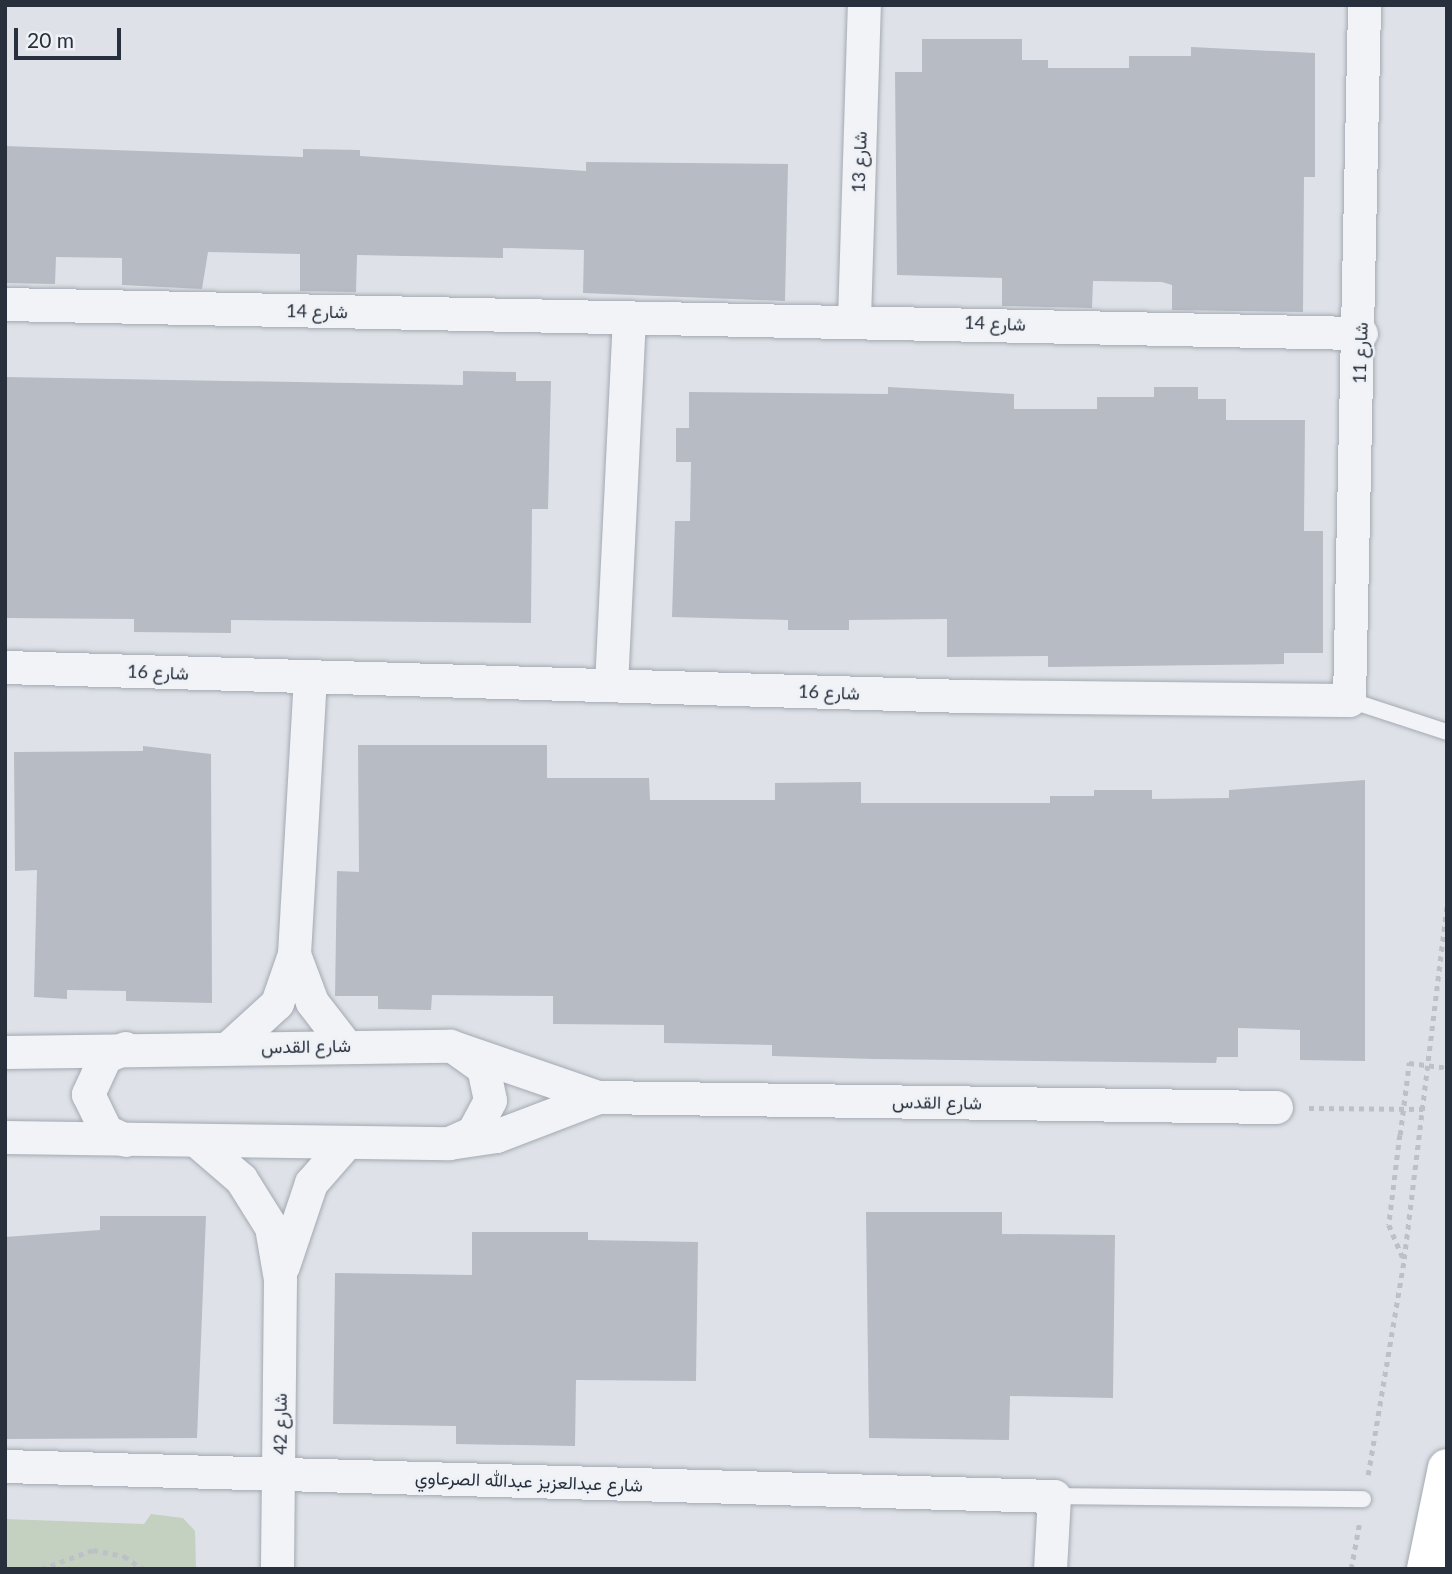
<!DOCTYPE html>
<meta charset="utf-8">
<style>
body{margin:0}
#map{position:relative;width:1452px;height:1574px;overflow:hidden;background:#dee2e8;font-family:Lato,Vazirmatn,sans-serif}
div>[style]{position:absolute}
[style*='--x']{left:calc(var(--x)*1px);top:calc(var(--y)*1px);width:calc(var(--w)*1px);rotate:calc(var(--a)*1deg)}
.green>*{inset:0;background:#c4d1c0}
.building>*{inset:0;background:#b6bbc4}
.path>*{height:4.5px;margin-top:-2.25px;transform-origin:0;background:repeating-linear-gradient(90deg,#bdc0c6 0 5px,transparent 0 10px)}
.roads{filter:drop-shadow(0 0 2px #a4a9b2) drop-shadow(0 0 2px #a4a9b2)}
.service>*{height:16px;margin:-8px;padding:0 8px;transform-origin:8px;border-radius:8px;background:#f1f3f6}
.minor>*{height:33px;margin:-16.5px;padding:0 16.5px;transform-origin:16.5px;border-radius:16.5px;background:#f1f3f6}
.motorway>*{height:38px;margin:-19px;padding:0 19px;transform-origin:19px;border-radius:19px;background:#fff}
.path-bridge>*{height:4.5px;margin-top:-2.25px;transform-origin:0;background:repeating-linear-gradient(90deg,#bdc0c6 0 5px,transparent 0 10px)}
span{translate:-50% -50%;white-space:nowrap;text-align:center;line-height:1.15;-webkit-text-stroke:5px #eef1f5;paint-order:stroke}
.street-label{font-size:18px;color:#28303e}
.frame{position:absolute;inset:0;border:7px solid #28303e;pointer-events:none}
.scale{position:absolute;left:14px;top:28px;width:107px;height:32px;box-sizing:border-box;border:4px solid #28303e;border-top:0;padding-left:9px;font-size:21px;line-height:24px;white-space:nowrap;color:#28303e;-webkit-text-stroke:5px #eef1f5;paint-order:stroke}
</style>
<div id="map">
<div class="green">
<div style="clip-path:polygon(151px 1514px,183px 1518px,195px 1531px,196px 1569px,5px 1569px,5px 1519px,144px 1524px)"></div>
</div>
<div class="building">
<div style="clip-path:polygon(922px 39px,1022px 39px,1022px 60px,1048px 60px,1048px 68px,1129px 68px,1129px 56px,1191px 56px,1191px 47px,1315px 53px,1315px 177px,1304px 177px,1303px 312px,1172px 310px,1172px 285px,1162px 282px,1093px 281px,1092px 308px,1002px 306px,1002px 278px,897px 275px,895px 72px,922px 72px)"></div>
<div style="clip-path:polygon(5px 146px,303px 157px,303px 149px,360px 150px,360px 156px,586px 171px,586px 162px,788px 164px,785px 301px,583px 293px,584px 250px,503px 248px,503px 258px,357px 255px,356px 292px,300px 291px,300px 254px,208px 252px,202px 289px,122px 285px,122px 258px,56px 257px,55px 284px,5px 283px)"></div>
<div style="clip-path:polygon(463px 371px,516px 372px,516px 381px,551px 381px,548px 509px,532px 509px,531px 623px,231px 620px,231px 633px,134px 632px,134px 619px,5px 618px,5px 377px,463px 385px)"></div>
<div style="clip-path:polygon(888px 387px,1014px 394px,1014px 409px,1097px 409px,1097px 397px,1154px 397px,1154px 387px,1198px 387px,1198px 399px,1226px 399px,1226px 420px,1305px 420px,1304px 531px,1323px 531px,1323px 653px,1284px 653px,1284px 664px,1048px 667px,1048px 656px,947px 657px,947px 619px,849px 620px,849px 630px,788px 630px,788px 620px,672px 617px,675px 521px,690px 521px,691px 462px,676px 462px,676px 428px,689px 428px,689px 392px,888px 394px)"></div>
<div style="clip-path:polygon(358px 745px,547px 745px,547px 778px,649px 778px,650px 800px,775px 800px,775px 783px,861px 782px,861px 803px,1050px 803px,1050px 796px,1094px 796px,1094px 790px,1152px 790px,1152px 799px,1229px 798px,1229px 790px,1365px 780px,1365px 1061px,1300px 1060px,1300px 1030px,1238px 1028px,1238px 1057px,1217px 1057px,1216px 1063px,874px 1059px,772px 1056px,772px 1045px,664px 1043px,664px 1025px,553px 1024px,553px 996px,432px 995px,431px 1010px,378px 1009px,378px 996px,335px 996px,337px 871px,359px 872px)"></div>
<div style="clip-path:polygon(143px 746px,211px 754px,212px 1003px,126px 1001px,126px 991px,67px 990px,67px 999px,34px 997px,37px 870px,15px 871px,14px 752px,143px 751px)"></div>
<div style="clip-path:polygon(866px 1212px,1002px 1212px,1002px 1234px,1115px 1235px,1113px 1398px,1010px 1396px,1009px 1440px,869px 1438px)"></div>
<div style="clip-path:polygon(100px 1216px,206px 1216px,197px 1438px,5px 1439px,5px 1237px,100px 1230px)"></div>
<div style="clip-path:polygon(472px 1232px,588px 1232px,588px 1240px,698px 1242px,696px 1381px,576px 1380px,575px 1446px,456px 1444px,456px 1426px,333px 1424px,335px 1273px,472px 1275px)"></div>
</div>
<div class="path">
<div style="--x:1309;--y:1108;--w:114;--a:0.5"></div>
<div style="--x:1400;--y:1135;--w:91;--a:97"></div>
<div style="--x:1389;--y:1225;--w:36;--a:67"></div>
<div style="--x:1368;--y:1475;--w:219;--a:-80.5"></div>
<div style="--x:1404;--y:1259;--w:358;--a:-83.1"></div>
<div style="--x:41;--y:1569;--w:55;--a:-20.1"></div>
<div style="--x:93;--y:1550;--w:32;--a:11"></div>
<div style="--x:124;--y:1556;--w:23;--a:34"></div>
<div style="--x:1351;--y:1569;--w:45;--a:-79.7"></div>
</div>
<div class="roads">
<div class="service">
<div style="--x:1349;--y:700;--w:103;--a:18.1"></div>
<div style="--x:1054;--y:1496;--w:309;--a:0.6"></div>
</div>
<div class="minor">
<div style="--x:5;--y:304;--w:1356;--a:1.23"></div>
<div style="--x:854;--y:319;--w:314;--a:-88.2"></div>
<div style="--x:5;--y:667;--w:961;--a:1.73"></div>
<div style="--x:966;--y:696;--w:383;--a:0.6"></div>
<div style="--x:1349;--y:700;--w:695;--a:-88.76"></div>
<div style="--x:611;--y:685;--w:367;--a:-87.2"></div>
<div style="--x:294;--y:954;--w:51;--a:69.4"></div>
<div style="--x:312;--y:1002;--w:56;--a:52.3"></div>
<div style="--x:229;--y:1047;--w:65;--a:-42.5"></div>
<div style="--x:277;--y:1003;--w:52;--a:-70.9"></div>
<div style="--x:294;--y:954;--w:277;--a:-86.7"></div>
<div style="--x:125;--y:1048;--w:22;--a:156"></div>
<div style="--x:105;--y:1057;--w:41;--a:114.7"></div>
<div style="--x:88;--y:1094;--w:41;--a:64.1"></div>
<div style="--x:106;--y:1131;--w:21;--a:25"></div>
<div style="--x:5;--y:1052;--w:445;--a:-0.8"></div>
<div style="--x:450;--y:1046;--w:157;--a:19"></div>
<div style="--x:598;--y:1097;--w:678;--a:0.85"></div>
<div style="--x:5;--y:1137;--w:444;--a:0.8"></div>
<div style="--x:449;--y:1143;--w:48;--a:-8.5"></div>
<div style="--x:496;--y:1136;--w:109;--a:-20.9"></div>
<div style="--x:198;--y:1142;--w:57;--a:40.7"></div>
<div style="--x:241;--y:1179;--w:57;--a:58"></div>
<div style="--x:271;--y:1227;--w:53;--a:80.2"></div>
<div style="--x:280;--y:1279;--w:290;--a:90.6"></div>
<div style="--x:451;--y:1142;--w:24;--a:-24"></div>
<div style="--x:473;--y:1132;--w:36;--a:-62"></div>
<div style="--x:490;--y:1100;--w:33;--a:-102"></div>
<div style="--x:483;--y:1068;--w:31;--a:-144"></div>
<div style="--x:283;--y:1266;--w:88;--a:-71.4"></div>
<div style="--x:311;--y:1183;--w:52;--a:-48.9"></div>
<div style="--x:5;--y:1466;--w:1049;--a:1.64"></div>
<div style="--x:1054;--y:1496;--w:73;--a:93.1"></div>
</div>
<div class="motorway">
<div style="--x:1426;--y:1569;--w:103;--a:-78.3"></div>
</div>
</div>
<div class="path-bridge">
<div style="--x:1400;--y:1135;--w:73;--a:-82.9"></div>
<div style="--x:1409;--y:1063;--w:38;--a:7"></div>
</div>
<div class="street-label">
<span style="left:859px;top:162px;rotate:-88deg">شارع 13</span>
<span style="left:317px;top:311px;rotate:1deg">شارع 14</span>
<span style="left:995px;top:323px;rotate:2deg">شارع 14</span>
<span style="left:1360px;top:353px;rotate:-88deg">شارع 11</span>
<span style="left:158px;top:672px;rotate:2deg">شارع 16</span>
<span style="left:829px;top:692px;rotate:2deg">شارع 16</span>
<span style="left:306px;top:1046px;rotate:-1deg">شارع القدس</span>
<span style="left:937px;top:1102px;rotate:1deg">شارع القدس</span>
<span style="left:280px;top:1424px;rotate:-90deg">شارع 42</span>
<span style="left:529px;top:1481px;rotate:2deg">شارع عبدالعزيز عبدالله الصرعاوي</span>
</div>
<div class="frame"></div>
<div class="scale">20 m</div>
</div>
